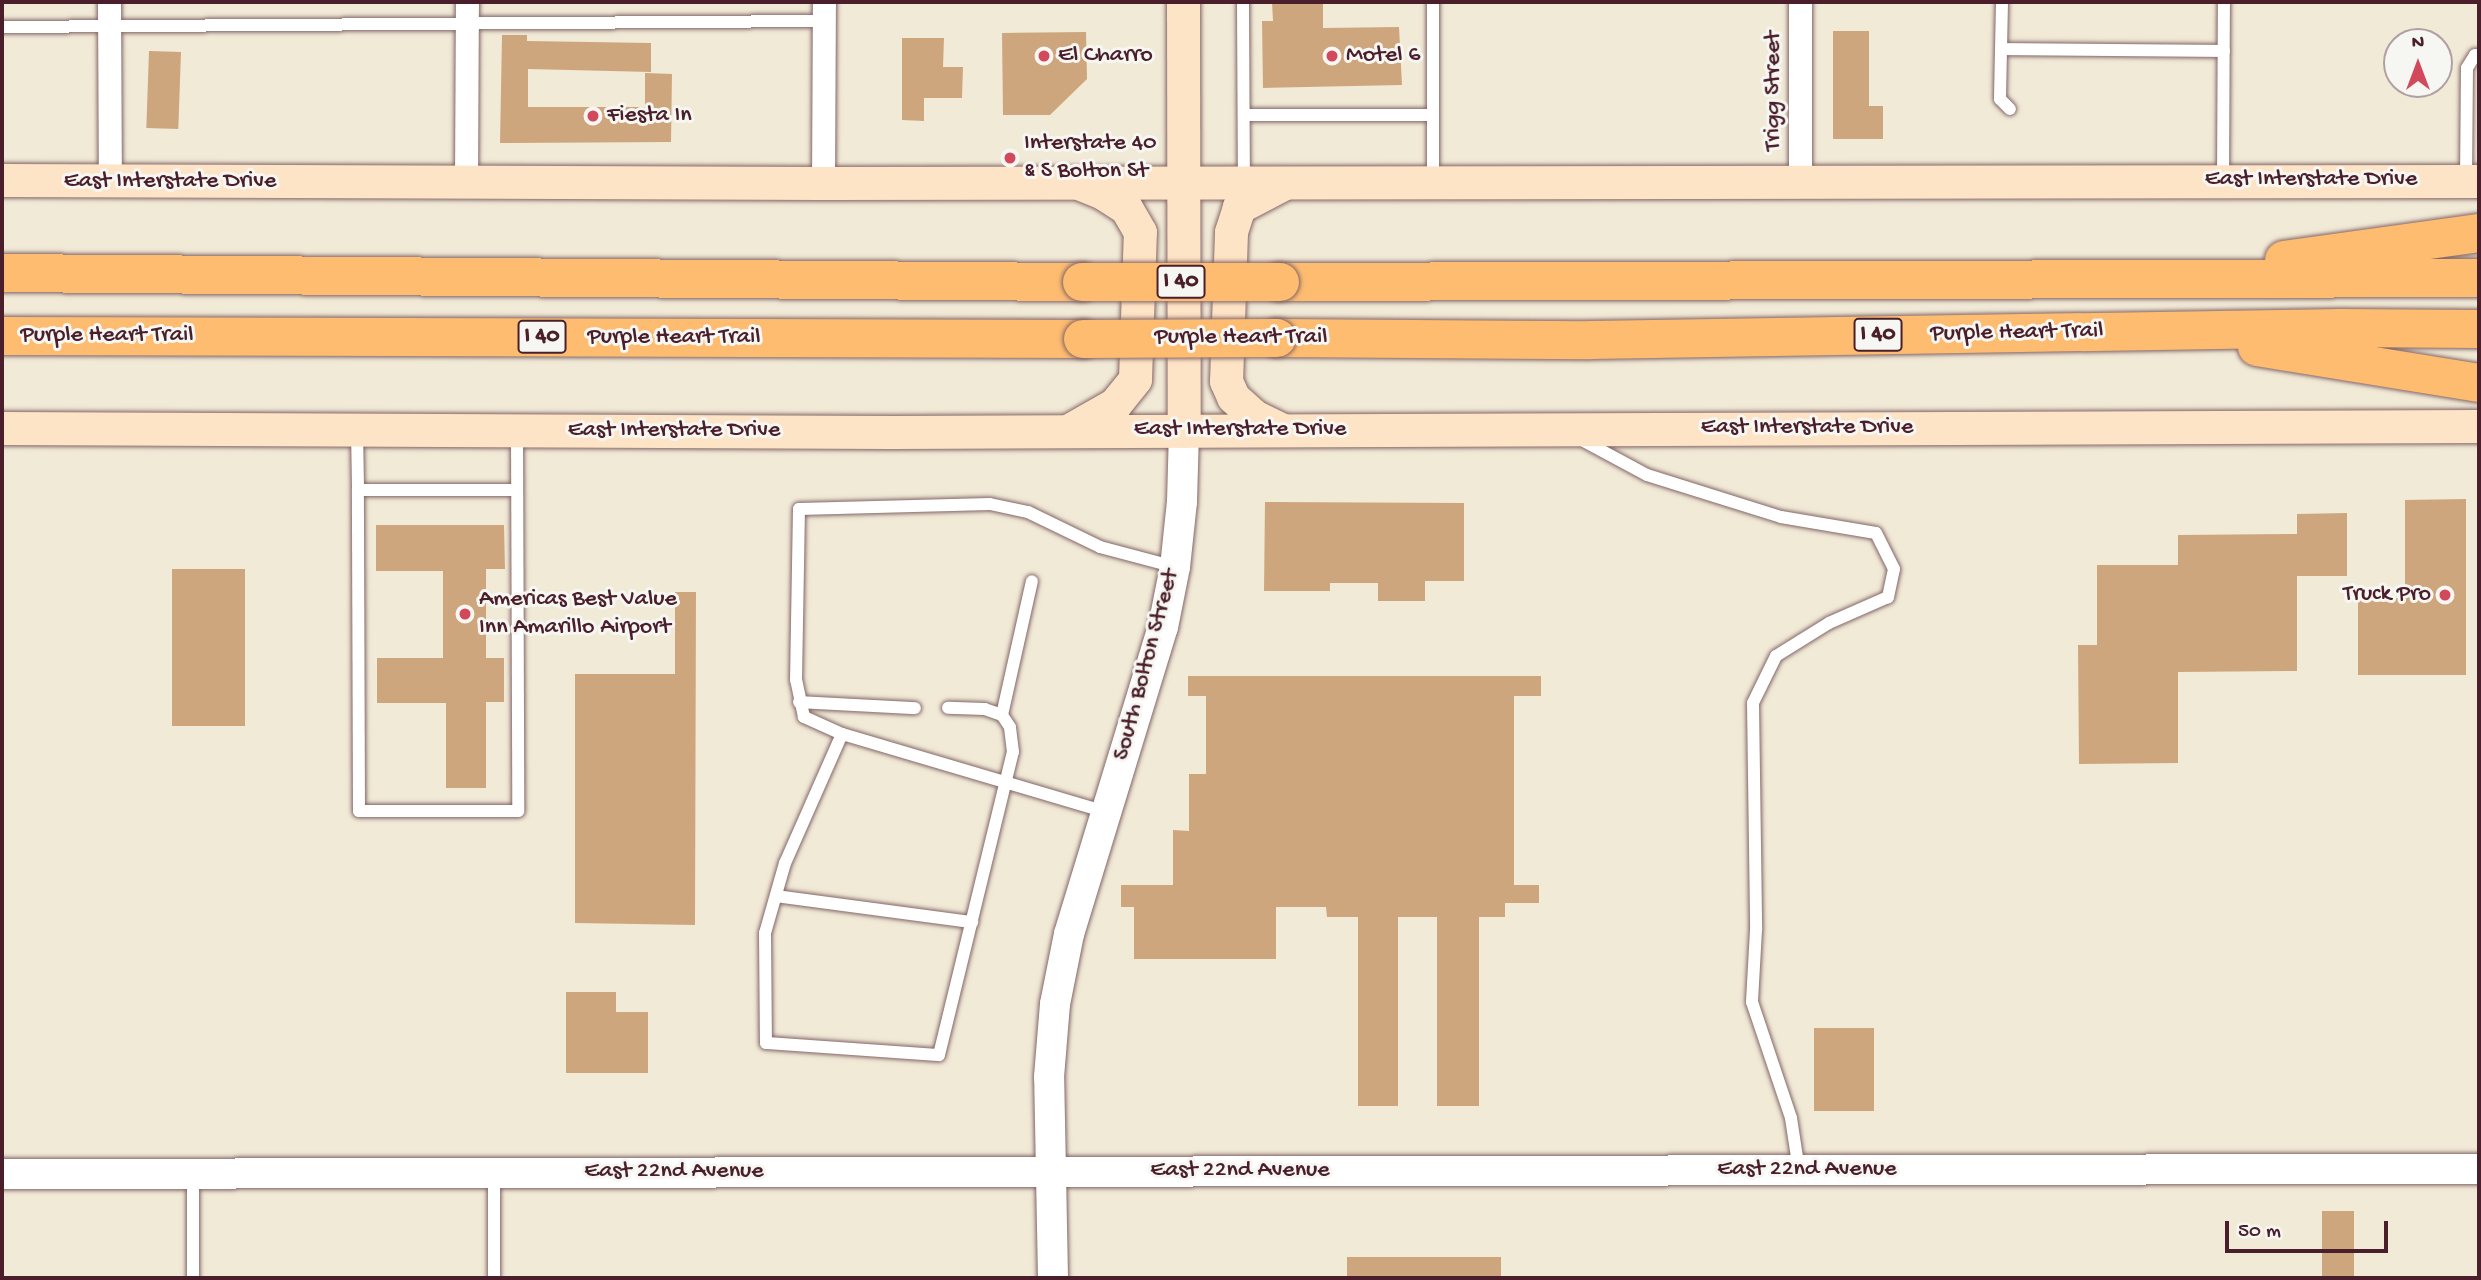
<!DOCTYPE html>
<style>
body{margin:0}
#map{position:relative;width:2481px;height:1280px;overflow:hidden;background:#f1ead7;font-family:"Gochi Hand",sans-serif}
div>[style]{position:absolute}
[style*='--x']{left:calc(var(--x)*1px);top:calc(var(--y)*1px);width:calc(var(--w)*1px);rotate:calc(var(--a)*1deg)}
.building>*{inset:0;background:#cea67d;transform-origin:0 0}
.roads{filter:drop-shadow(0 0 2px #846667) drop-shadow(0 0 2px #846667)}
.service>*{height:12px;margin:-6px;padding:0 6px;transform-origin:6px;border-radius:6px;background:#fff}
.minor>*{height:23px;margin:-11.5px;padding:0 11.5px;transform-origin:11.5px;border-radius:11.5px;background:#fff}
.tertiary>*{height:30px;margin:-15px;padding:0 15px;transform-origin:15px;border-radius:15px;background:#fff}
.secondary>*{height:33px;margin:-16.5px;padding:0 16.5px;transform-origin:16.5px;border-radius:16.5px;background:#fee4c6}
.motorway>*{height:38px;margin:-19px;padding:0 19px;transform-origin:19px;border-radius:19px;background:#fdbc70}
.bridges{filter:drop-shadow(0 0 2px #846667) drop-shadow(0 0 2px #846667)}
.motorway-bridge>*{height:38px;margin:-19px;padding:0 19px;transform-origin:19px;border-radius:19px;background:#fdbc70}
.dots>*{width:19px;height:19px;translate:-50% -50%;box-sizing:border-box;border:4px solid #f6f6f2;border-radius:50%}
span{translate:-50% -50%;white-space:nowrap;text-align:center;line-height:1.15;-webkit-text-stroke:6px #f6f6f2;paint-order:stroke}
.shield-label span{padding:2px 5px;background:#f6f6f2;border:2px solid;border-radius:5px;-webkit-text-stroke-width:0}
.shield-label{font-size:23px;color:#4a1f2b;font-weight:700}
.poi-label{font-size:24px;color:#4a1f2b}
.left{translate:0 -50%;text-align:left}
.right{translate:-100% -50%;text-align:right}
.street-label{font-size:24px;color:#4a1f2b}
.frame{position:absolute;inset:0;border:4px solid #4a1f2b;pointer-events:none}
.north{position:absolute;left:2383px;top:28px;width:70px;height:70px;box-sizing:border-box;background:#f6f6f2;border:2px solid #b1a0a2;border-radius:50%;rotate:0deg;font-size:19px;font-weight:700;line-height:28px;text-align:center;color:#4a1f2b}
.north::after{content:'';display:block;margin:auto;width:24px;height:32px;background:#d1495b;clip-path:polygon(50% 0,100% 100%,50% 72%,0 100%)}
.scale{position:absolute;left:2225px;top:1221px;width:163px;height:32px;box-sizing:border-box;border:4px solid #4a1f2b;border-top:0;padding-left:9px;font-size:21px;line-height:24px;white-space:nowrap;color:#4a1f2b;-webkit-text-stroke:5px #f6f6f2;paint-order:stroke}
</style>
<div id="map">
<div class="building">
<div style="clip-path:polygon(1272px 2px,1323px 2px,1323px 28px,1399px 27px,1402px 85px,1263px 88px,1262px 21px,1273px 21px)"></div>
<div style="clip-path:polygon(1833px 31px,1869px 31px,1869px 106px,1883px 106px,1883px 139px,1833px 139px)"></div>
<div style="clip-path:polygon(1086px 32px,1087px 79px,1050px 115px,1003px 115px,1002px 33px)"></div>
<div style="clip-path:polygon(502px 35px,527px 35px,527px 41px,651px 43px,651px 72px,528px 69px,528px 107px,645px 107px,645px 73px,672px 74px,671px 142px,500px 143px)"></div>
<div style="clip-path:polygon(902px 38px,944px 38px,943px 67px,963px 67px,962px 98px,924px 98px,924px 121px,902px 120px)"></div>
<div style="left:149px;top:51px;width:32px;height:77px;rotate:2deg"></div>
<div style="clip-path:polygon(2466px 499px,2466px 675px,2358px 675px,2358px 598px,2405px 598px,2405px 500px)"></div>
<div style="clip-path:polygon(1265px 502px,1464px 503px,1464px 581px,1425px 581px,1425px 601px,1378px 601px,1378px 583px,1330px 583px,1330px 591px,1264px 591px)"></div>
<div style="clip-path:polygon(2347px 513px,2347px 576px,2297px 576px,2297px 671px,2178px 672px,2178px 763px,2079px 764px,2078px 645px,2097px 645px,2097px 565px,2178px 565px,2178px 535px,2297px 534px,2297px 514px)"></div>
<div style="clip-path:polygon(376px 525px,504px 525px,505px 569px,486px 569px,486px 658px,504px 658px,504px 702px,486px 702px,486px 788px,446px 788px,446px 703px,377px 703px,377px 658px,443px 658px,443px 571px,376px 571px)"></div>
<div style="left:172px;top:569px;width:73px;height:157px"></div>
<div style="clip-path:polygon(675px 592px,696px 592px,695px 925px,575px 923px,575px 674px,675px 674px)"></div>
<div style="clip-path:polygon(1188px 676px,1541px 676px,1541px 696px,1514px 696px,1514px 885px,1539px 885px,1539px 903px,1505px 903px,1505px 917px,1479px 917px,1479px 1106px,1437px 1106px,1437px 917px,1398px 917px,1398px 1106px,1358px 1106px,1358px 917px,1327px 917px,1326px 907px,1276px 907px,1276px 959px,1134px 959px,1134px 907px,1121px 907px,1121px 885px,1173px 885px,1173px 830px,1189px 831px,1189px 774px,1206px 774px,1206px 696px,1188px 696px)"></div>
<div style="clip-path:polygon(566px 992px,616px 992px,616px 1012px,648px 1012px,648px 1073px,566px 1073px)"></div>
<div style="left:1814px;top:1028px;width:60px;height:83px"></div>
<div style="left:2322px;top:1211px;width:32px;height:67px"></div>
<div style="left:1347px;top:1257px;width:154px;height:21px"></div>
</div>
<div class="roads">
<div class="service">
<div style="--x:1243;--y:2;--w:178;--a:89.7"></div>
<div style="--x:2002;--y:2;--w:97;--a:91.2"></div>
<div style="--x:2000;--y:99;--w:14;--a:45"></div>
<div style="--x:2;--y:27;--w:822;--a:-0.42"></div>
<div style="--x:2001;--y:49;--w:223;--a:0.5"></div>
<div style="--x:1244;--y:115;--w:189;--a:0"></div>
<div style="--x:2223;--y:180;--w:178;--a:-89.7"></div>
<div style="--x:2466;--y:180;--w:112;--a:-89.5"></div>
<div style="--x:2467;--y:68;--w:15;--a:-58"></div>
<div style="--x:2475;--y:55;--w:4;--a:0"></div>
<div style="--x:1433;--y:182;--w:180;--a:-90"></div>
<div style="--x:357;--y:430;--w:60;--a:89"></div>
<div style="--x:517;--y:430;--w:381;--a:89.8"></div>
<div style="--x:518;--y:811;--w:159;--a:180"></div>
<div style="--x:359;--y:811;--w:321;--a:-90.2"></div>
<div style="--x:358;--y:490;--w:159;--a:0"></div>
<div style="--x:1580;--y:439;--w:76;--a:28.2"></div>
<div style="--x:1647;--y:475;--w:140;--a:17.4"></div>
<div style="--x:1781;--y:517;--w:96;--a:9.6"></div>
<div style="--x:1876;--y:533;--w:40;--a:63.4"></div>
<div style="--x:1894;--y:569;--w:29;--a:102"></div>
<div style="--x:1888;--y:597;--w:64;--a:156.2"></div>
<div style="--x:1829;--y:623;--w:62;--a:148.1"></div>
<div style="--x:1776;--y:656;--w:52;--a:116.1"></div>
<div style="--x:1753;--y:703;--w:227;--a:89.2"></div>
<div style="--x:1756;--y:930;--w:72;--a:93.2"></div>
<div style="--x:1752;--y:1002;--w:122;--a:71.4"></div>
<div style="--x:1791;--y:1118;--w:53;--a:81.3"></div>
<div style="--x:799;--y:702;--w:116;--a:3"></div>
<div style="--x:1002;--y:715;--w:137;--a:-77.4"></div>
<div style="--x:842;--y:734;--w:141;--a:113.8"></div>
<div style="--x:785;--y:863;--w:73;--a:105.9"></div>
<div style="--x:765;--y:933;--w:110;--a:89.5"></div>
<div style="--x:766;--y:1043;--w:173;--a:4"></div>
<div style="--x:939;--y:1055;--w:312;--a:-76.3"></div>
<div style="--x:1013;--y:752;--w:25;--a:-97"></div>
<div style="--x:1010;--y:727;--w:14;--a:-124"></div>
<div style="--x:1002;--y:715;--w:18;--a:-161"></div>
<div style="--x:985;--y:709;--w:37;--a:-178"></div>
<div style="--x:1106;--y:812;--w:275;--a:-163.5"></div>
<div style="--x:842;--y:734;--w:42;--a:-155.9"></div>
<div style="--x:804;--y:717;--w:38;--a:-102"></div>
<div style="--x:796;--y:680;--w:171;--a:-89"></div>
<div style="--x:799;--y:509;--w:191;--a:-1.5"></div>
<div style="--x:990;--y:504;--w:39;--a:12"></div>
<div style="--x:1028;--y:512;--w:80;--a:25.9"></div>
<div style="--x:1100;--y:547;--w:78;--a:14.9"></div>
<div style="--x:776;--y:896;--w:198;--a:7.6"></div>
<div style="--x:494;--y:1173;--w:105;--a:90"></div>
<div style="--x:193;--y:1278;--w:104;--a:-90"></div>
</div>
<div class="minor">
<div style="--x:109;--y:2;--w:179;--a:89.7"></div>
<div style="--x:1800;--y:2;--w:179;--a:90"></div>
<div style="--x:466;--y:183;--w:181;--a:-89.7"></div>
<div style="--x:823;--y:183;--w:181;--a:-89.7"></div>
</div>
<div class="tertiary">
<div style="--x:2;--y:1174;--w:2477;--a:-0.12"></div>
<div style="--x:1053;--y:1278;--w:201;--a:-91.1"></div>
<div style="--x:1049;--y:1077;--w:73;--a:-85.3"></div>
<div style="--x:1055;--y:1004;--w:71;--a:-78.7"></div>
<div style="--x:1069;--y:934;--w:321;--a:-73"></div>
<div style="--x:1163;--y:627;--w:61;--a:-78.7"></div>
<div style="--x:1175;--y:567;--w:65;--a:-83.9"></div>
<div style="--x:1182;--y:502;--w:71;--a:-88.4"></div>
</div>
<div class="secondary">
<div style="--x:1183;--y:2;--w:429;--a:89.9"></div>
<div style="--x:2;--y:180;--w:821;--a:0.21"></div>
<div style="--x:823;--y:183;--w:1656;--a:-0.07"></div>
<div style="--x:1283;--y:184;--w:50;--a:152.4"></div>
<div style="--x:1239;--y:207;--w:26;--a:108"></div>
<div style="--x:1231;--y:232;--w:149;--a:91.9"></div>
<div style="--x:1226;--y:381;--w:17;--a:66"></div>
<div style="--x:1233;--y:397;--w:28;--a:42"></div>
<div style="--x:1254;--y:416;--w:32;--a:26"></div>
<div style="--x:2;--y:428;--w:889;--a:0.26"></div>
<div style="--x:891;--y:432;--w:1588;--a:-0.22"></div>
<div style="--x:1071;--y:429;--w:51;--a:-29.6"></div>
<div style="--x:1115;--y:404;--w:32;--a:-51"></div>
<div style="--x:1135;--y:379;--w:147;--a:-88.1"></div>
<div style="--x:1140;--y:232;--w:28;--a:-120"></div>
<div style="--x:1126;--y:208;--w:27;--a:-147"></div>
<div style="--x:1103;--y:193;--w:22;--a:-158"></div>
</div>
<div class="motorway">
<div style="--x:2284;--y:260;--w:197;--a:-7.9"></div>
<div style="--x:2;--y:273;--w:1080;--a:0.48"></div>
<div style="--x:1280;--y:282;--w:1199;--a:-0.19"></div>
<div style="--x:2;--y:336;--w:1081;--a:0.16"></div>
<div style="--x:1277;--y:338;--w:314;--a:0.4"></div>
<div style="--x:1591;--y:340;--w:749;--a:-0.92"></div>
<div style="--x:2340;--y:328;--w:139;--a:0.4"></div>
<div style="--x:2257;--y:347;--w:225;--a:9.2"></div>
</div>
</div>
<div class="bridges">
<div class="motorway-bridge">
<div style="--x:1082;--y:282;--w:198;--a:0"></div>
<div style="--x:1083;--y:339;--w:194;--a:-0.3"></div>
</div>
</div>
<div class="dots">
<div style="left:1044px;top:56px;background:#d1495b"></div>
<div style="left:1332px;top:56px;background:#d1495b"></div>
<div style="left:593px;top:116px;background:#d1495b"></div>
<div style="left:1010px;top:158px;background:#d1495b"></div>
<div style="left:2445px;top:595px;background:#d1495b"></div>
<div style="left:465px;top:614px;background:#d1495b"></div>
</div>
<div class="shield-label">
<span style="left:1181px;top:282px">I 40</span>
<span style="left:1878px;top:335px">I 40</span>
<span style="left:542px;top:337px">I 40</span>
</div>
<div class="poi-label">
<span class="left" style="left:1058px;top:56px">El Charro</span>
<span class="left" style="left:1346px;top:56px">Motel 6</span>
<span class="left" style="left:607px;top:116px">Fiesta In</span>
<span class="left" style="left:1024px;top:158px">Interstate 40<br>&amp; S Bolton St</span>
<span class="right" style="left:2431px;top:595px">Truck Pro</span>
<span class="left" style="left:479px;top:614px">Americas Best Value<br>Inn Amarillo Airport</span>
</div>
<div class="street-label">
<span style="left:1774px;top:91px;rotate:-90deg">Trigg Street</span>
<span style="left:2311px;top:180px">East Interstate Drive</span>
<span style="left:170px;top:182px">East Interstate Drive</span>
<span style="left:2017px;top:333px;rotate:-1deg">Purple Heart Trail</span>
<span style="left:107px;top:336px">Purple Heart Trail</span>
<span style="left:674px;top:338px">Purple Heart Trail</span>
<span style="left:1241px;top:338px">Purple Heart Trail</span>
<span style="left:1807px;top:428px">East Interstate Drive</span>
<span style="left:1240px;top:430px">East Interstate Drive</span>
<span style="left:674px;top:431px">East Interstate Drive</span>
<span style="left:1147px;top:665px;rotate:-75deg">South Bolton Street</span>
<span style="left:1807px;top:1170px">East 22nd Avenue</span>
<span style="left:1240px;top:1171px">East 22nd Avenue</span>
<span style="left:674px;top:1172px">East 22nd Avenue</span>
</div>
<div class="frame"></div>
<div class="north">N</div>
<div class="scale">50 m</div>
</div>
